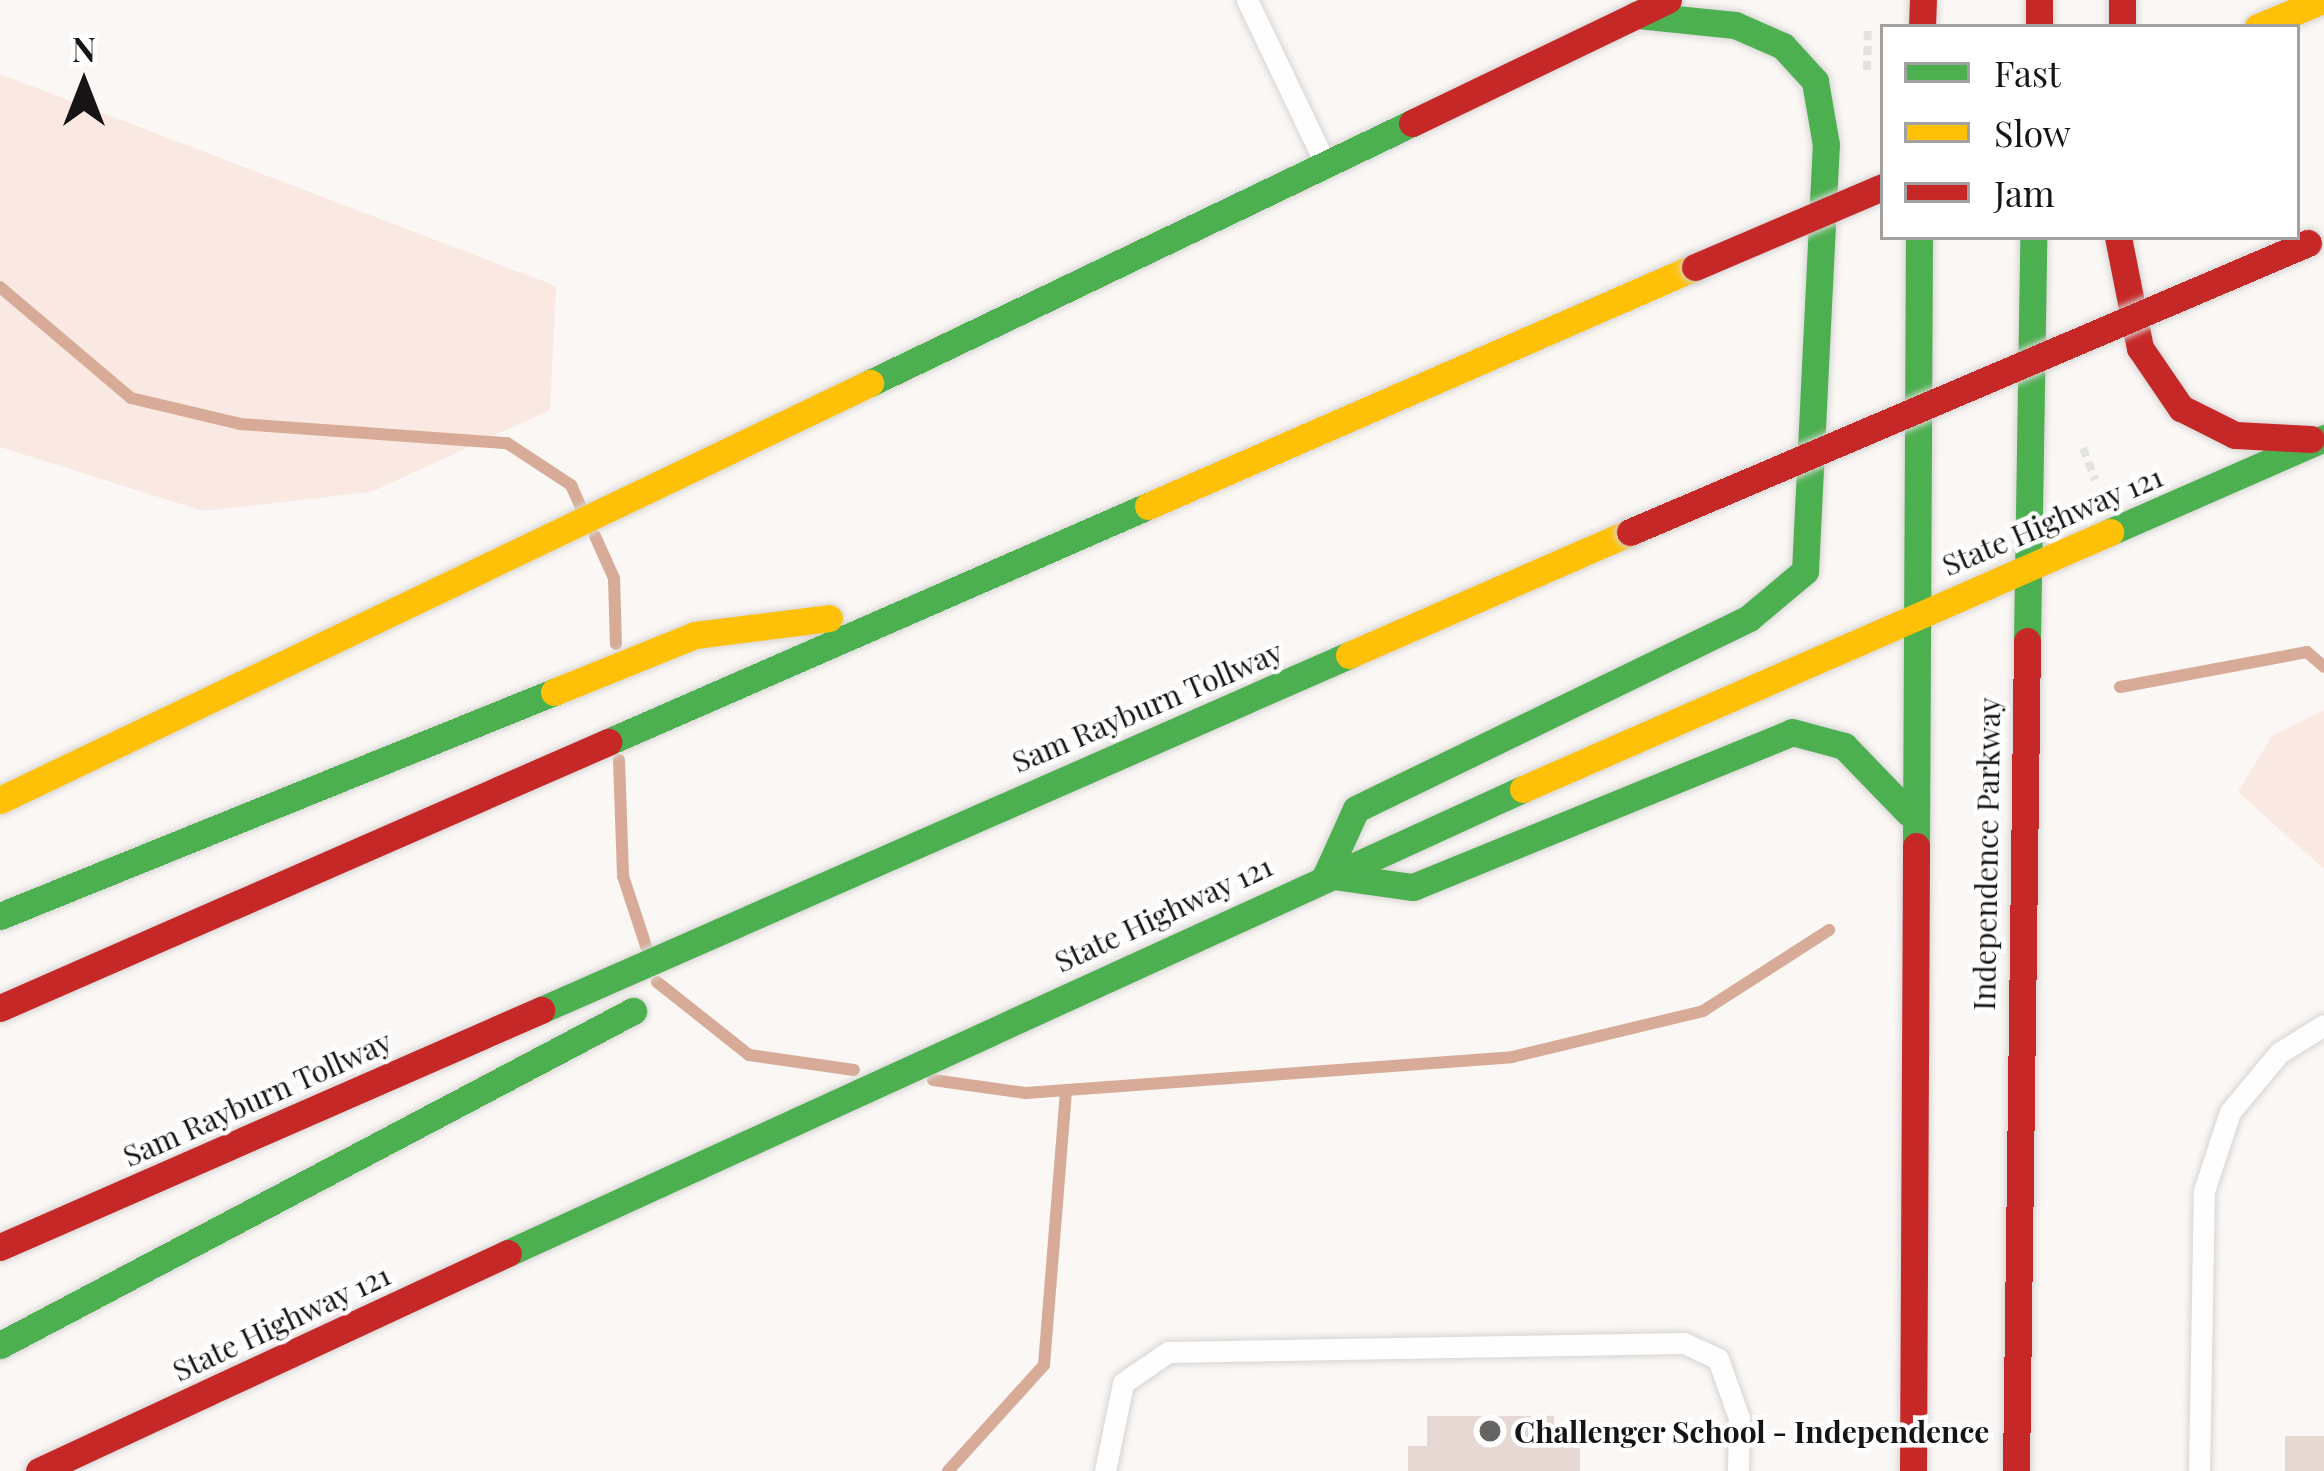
<!DOCTYPE html>
<style>
body{margin:0}
#map{position:relative;width:2324px;height:1471px;overflow:hidden;background:#faf7f5;font-family:"Playfair Display",serif}
div>[style]{position:absolute}
[style*='--x']{left:calc(var(--x)*1px);top:calc(var(--y)*1px);width:calc(var(--w)*1px);rotate:calc(var(--a)*1deg)}
.green>*{inset:0;background:#f9e9e2}
.stream>*{height:12px;margin:-6px;padding:0 6px;transform-origin:6px;border-radius:6px;background:#d7ab97}
.building>*{inset:0;background:#e6d8d2;transform-origin:0 0}
.path>*{height:8px;margin-top:-4px;transform-origin:0;background:repeating-linear-gradient(90deg,#e2e2e1 0 9px,transparent 0 15px)}
.roads{filter:drop-shadow(0 0 3px #d7d5d3) drop-shadow(0 0 3px #d7d5d3)}
.lane>*{height:21px;margin:-10.5px;padding:0 10.5px;transform-origin:10.5px;border-radius:10.5px;background:#fefefe}
.fast>*{height:27px;margin:-13.5px;padding:0 13.5px;transform-origin:13.5px;border-radius:13.5px;background:#4caf50}
.slow>*{height:27px;margin:-13.5px;padding:0 13.5px;transform-origin:13.5px;border-radius:13.5px;background:#ffc107}
.jam>*{height:27px;margin:-13.5px;padding:0 13.5px;transform-origin:13.5px;border-radius:13.5px;background:#c62828}
.bridges{filter:drop-shadow(0 0 3px #d7d5d3) drop-shadow(0 0 3px #d7d5d3)}
.jam-bridge>*{height:27px;margin:-13.5px;padding:0 13.5px;transform-origin:13.5px;border-radius:13.5px;background:#c62828}
.dots>*{width:33px;height:33px;translate:-50% -50%;box-sizing:border-box;border:6px solid #fff;border-radius:50%}
span{translate:-50% -50%;white-space:nowrap;text-align:center;line-height:1.15;-webkit-text-stroke:9px #fff;paint-order:stroke}
.street-label{font-size:30px;color:#161414}
.poi-label{font-size:30px;color:#161414;font-weight:700}
.left{translate:0 -50%;text-align:left}
.legend{position:absolute;left:1880px;top:24px;width:420px;height:216px;box-sizing:border-box;background:#fff;border:3px solid #a2a1a1;margin:0;padding:15px 21px;list-style:none;font-size:36px;color:#161414}
.legend li{display:flex;align-items:center;gap:24px;height:60px}
.legend b{width:60px;border:3px solid #a2a1a1}
.north{position:absolute;left:24px;top:24px;width:120px;height:120px;-webkit-text-stroke:9px #fff;paint-order:stroke;rotate:0deg;font-size:33px;font-weight:700;line-height:48px;text-align:center;color:#161414}
.north::after{content:'';display:block;margin:auto;width:42px;height:54px;background:#161414;clip-path:polygon(50% 0,100% 100%,50% 72%,0 100%)}
</style>
<div id="map">
<div class="green">
<div style="clip-path:polygon(0 74px,556px 286px,550px 410px,371px 492px,203px 511px,0 447px)"></div>
<div style="clip-path:polygon(2324px 710px,2324px 869px,2238px 792px,2272px 736px)"></div>
</div>
<div class="stream">
<div style="--x:0;--y:287;--w:172;--a:40.3"></div>
<div style="--x:131;--y:398;--w:112;--a:13.4"></div>
<div style="--x:240;--y:424;--w:268;--a:4.1"></div>
<div style="--x:507;--y:443;--w:77;--a:33.3"></div>
<div style="--x:571;--y:485;--w:24;--a:66"></div>
<div style="--x:595;--y:536;--w:46;--a:65.7"></div>
<div style="--x:614;--y:578;--w:66;--a:88.3"></div>
<div style="--x:2120;--y:687;--w:190;--a:-10.6"></div>
<div style="--x:2307;--y:652;--w:23;--a:41"></div>
<div style="--x:619;--y:760;--w:116;--a:88"></div>
<div style="--x:623;--y:876;--w:74;--a:71.8"></div>
<div style="--x:657;--y:982;--w:117;--a:38.4"></div>
<div style="--x:749;--y:1055;--w:106;--a:8.1"></div>
<div style="--x:933;--y:1080;--w:94;--a:8"></div>
<div style="--x:1026;--y:1093;--w:487;--a:-4.2"></div>
<div style="--x:1512;--y:1057;--w:196;--a:-13.5"></div>
<div style="--x:1703;--y:1011;--w:150;--a:-32.7"></div>
<div style="--x:948;--y:1471;--w:143;--a:-47.8"></div>
<div style="--x:1044;--y:1365;--w:276;--a:-85.4"></div>
</div>
<div class="building">
<div style="clip-path:polygon(1427px 1416px,1554px 1416px,1554px 1446px,1580px 1446px,1580px 1471px,1408px 1471px,1408px 1446px,1427px 1446px)"></div>
<div style="left:2324px;top:1436px;width:35px;height:39px;rotate:90deg"></div>
</div>
<div class="path">
<div style="--x:1867;--y:70;--w:45;--a:-88.7"></div>
<div style="--x:2083;--y:448;--w:34;--a:69"></div>
</div>
<div class="roads">
<div class="lane">
<div style="--x:1247;--y:0;--w:181;--a:64.4"></div>
<div style="--x:1105;--y:1471;--w:90;--a:-78.4"></div>
<div style="--x:1123;--y:1383;--w:55;--a:-34.6"></div>
<div style="--x:1168;--y:1352;--w:516;--a:-1"></div>
<div style="--x:1684;--y:1343;--w:38;--a:25"></div>
<div style="--x:1718;--y:1359;--w:63;--a:70.4"></div>
<div style="--x:1739;--y:1418;--w:53;--a:91.1"></div>
<div style="--x:2199;--y:1471;--w:280;--a:-89"></div>
<div style="--x:2204;--y:1191;--w:83;--a:-71.8"></div>
<div style="--x:2230;--y:1112;--w:77;--a:-50.3"></div>
<div style="--x:2279;--y:1053;--w:53;--a:-31.9"></div>
</div>
<div class="fast">
<div style="--x:870;--y:383;--w:601;--a:-25.63"></div>
<div style="--x:2110;--y:532;--w:234;--a:-23.7"></div>
<div style="--x:2027;--y:641;--w:404;--a:-89.1"></div>
<div style="--x:608;--y:742;--w:589;--a:-23.61"></div>
<div style="--x:1916;--y:846;--w:609;--a:-89.72"></div>
<div style="--x:1326;--y:875;--w:72;--a:-65.6"></div>
<div style="--x:1356;--y:809;--w:437;--a:-25.9"></div>
<div style="--x:1749;--y:618;--w:73;--a:-40"></div>
<div style="--x:1805;--y:571;--w:427;--a:-87.2"></div>
<div style="--x:1826;--y:145;--w:65;--a:-99.8"></div>
<div style="--x:1815;--y:81;--w:47;--a:-132.4"></div>
<div style="--x:1783;--y:46;--w:52;--a:-156.4"></div>
<div style="--x:1735;--y:25;--w:100;--a:-174.2"></div>
<div style="--x:1326;--y:875;--w:88;--a:7.9"></div>
<div style="--x:1413;--y:887;--w:409;--a:-22.2"></div>
<div style="--x:1792;--y:732;--w:54;--a:15.1"></div>
<div style="--x:1844;--y:746;--w:93;--a:45.9"></div>
<div style="--x:0;--y:916;--w:598;--a:-22.02"></div>
<div style="--x:541;--y:1010;--w:883;--a:-23.72"></div>
<div style="--x:508;--y:1253;--w:1116;--a:-24.57"></div>
<div style="--x:0;--y:1345;--w:716;--a:-27.82"></div>
</div>
<div class="slow">
<div style="--x:2258;--y:27;--w:70;--a:-22.6"></div>
<div style="--x:1148;--y:506;--w:597;--a:-23.6"></div>
<div style="--x:1349;--y:655;--w:307;--a:-23.6"></div>
<div style="--x:554;--y:692;--w:152;--a:-22"></div>
<div style="--x:695;--y:635;--w:135;--a:-7.2"></div>
<div style="--x:1523;--y:789;--w:641;--a:-23.64"></div>
<div style="--x:0;--y:800;--w:965;--a:-25.61"></div>
</div>
<div class="jam">
<div style="--x:2039;--y:0;--w:27;--a:90"></div>
<div style="--x:2122;--y:0;--w:27;--a:90"></div>
<div style="--x:1922;--y:27;--w:27;--a:-88"></div>
<div style="--x:1412;--y:123;--w:284;--a:-25.7"></div>
<div style="--x:2118;--y:237;--w:113;--a:78.8"></div>
<div style="--x:2140;--y:348;--w:73;--a:55.7"></div>
<div style="--x:2181;--y:408;--w:60;--a:26.6"></div>
<div style="--x:2235;--y:435;--w:76;--a:3"></div>
<div style="--x:0;--y:1008;--w:664;--a:-23.63"></div>
<div style="--x:0;--y:1247;--w:591;--a:-23.66"></div>
<div style="--x:39;--y:1471;--w:517;--a:-24.93"></div>
<div style="--x:1913;--y:1471;--w:625;--a:-89.72"></div>
<div style="--x:2016;--y:1471;--w:830;--a:-89.24"></div>
</div>
</div>
<div class="bridges">
<div class="jam-bridge">
<div style="--x:1695;--y:267;--w:204;--a:-23.1"></div>
<div style="--x:1630;--y:532;--w:737;--a:-23.09"></div>
</div>
</div>
<div class="dots">
<div style="left:1490px;top:1431px;background:#666363"></div>
</div>
<div class="street-label">
<span style="left:2052px;top:520px;rotate:-23deg">State Highway 121</span>
<span style="left:1147px;top:706px;rotate:-23deg">Sam Rayburn Tollway</span>
<span style="left:1986px;top:854px;rotate:-89deg">Independence Parkway</span>
<span style="left:1163px;top:913px;rotate:-25deg">State Highway 121</span>
<span style="left:257px;top:1098px;rotate:-24deg">Sam Rayburn Tollway</span>
<span style="left:281px;top:1322px;rotate:-25deg">State Highway 121</span>
</div>
<div class="poi-label">
<span class="left" style="left:1514px;top:1431px">Challenger School - Independence</span>
</div>
<ul class="legend">
<li><b style="height:15px;background:#4caf50"></b>Fast</li>
<li><b style="height:15px;background:#ffc107"></b>Slow</li>
<li><b style="height:15px;background:#c62828"></b>Jam</li>
</ul>
<div class="north">N</div>
</div>
